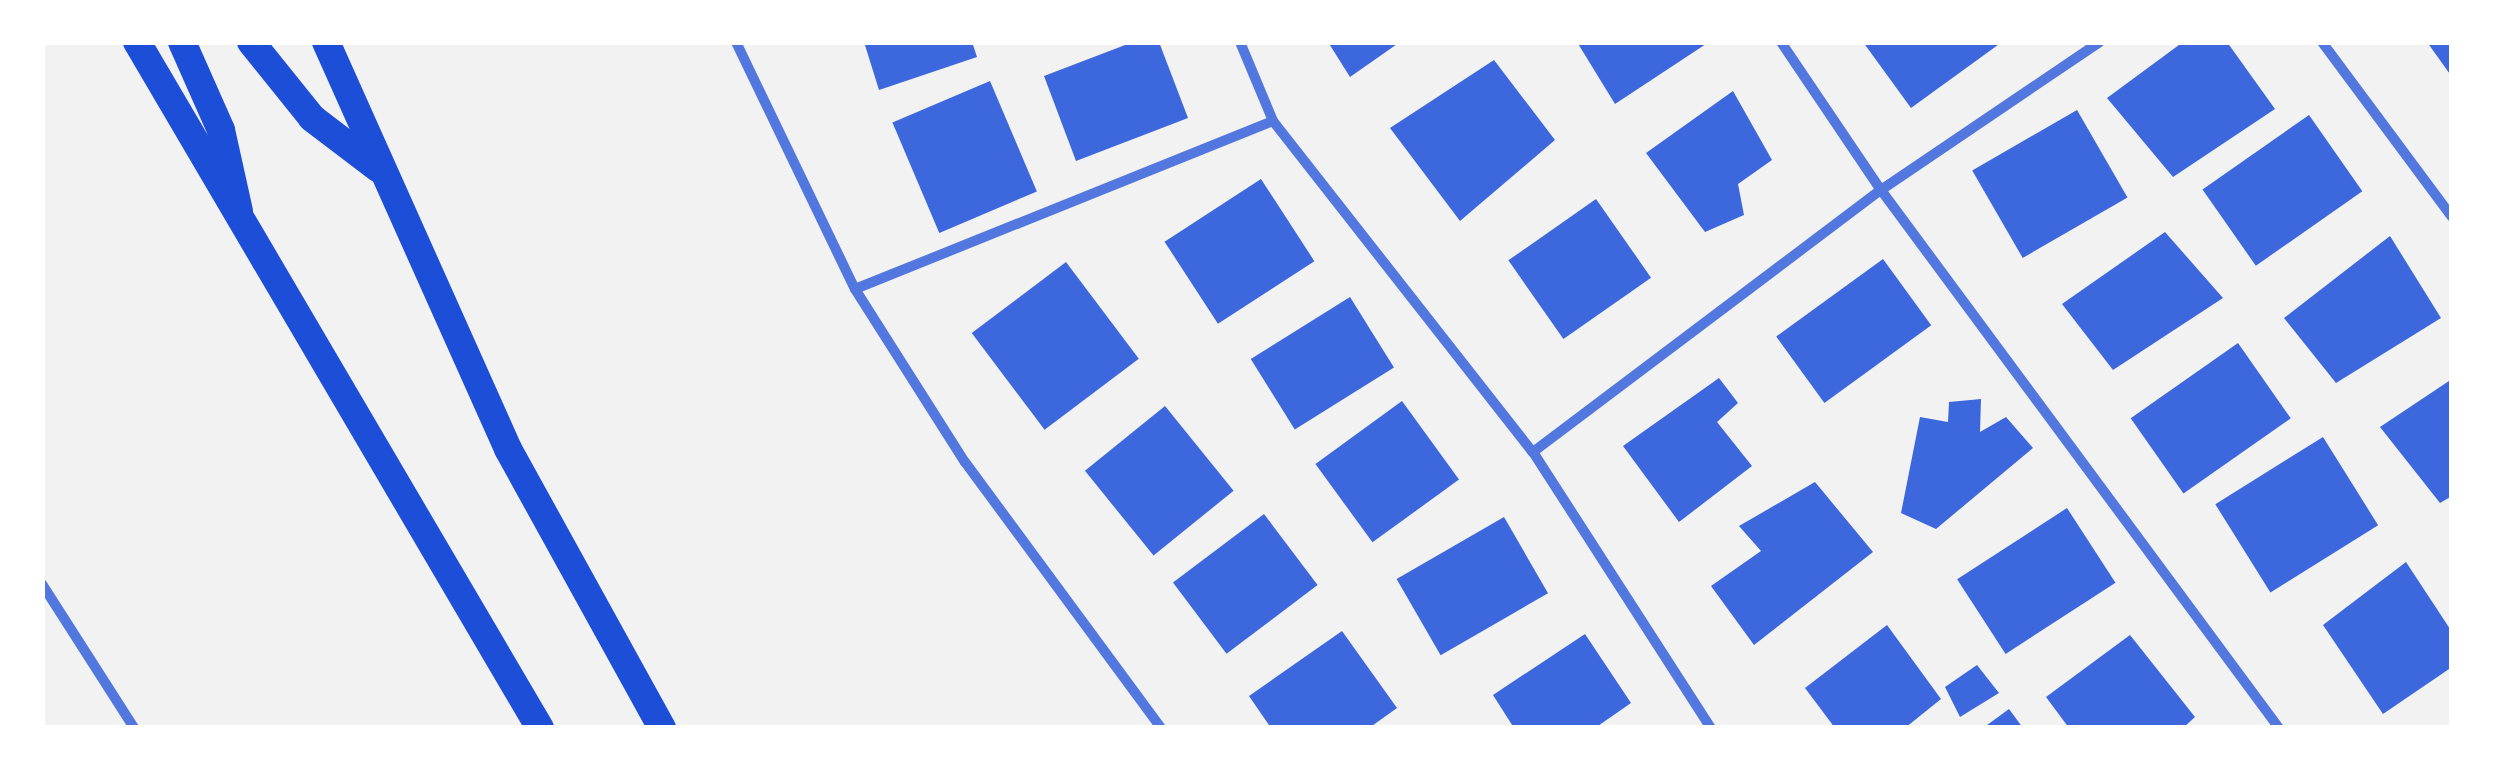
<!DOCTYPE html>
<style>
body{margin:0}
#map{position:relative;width:2494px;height:770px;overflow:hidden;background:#f2f2f2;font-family:"Public Sans",sans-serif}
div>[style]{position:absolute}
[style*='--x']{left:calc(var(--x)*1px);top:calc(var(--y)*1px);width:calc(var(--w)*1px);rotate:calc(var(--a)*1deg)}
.building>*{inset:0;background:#3d67dc;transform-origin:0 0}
.minor>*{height:10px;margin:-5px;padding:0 5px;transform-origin:5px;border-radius:5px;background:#5277de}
.trunk>*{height:28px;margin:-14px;padding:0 14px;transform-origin:14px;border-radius:14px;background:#1d4ed8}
span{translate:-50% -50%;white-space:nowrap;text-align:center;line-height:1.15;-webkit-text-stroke:10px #fff;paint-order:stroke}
.frame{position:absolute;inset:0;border:45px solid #fff;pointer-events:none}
</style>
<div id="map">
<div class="building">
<div style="clip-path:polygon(864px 42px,972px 42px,977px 57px,879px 90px)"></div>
<div style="clip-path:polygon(1133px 42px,1159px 42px,1188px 118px,1076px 161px,1044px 76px)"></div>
<div style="clip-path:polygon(1328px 42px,1400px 42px,1350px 77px)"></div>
<div style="clip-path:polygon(1577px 42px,1709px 42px,1615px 104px)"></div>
<div style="clip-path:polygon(1863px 42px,2002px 42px,1911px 108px)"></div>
<div style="clip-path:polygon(2183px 42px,2227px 42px,2275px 109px,2173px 177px,2107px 98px)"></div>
<div style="clip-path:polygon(2427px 42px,2452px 42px,2452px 77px)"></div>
<div style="clip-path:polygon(1494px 60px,1555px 140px,1460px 221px,1390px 128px)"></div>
<div style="left:990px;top:81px;width:120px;height:106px;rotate:67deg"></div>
<div style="clip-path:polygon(1733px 91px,1772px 160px,1738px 184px,1744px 215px,1705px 232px,1646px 153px)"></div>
<div style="left:2077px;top:110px;width:101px;height:121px;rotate:60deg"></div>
<div style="left:2309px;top:115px;width:93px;height:130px;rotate:55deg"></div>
<div style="left:1261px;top:179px;width:98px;height:115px;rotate:57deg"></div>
<div style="left:1596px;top:199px;width:96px;height:107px;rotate:55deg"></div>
<div style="clip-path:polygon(2165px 232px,2223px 298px,2113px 370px,2062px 304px)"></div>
<div style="clip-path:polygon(2390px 236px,2441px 318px,2336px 383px,2284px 318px)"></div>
<div style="left:1883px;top:259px;width:82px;height:132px;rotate:54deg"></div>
<div style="left:1066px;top:262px;width:121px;height:118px;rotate:53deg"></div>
<div style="left:1350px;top:297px;width:83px;height:117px;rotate:58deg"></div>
<div style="left:2238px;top:343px;width:92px;height:131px;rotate:55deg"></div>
<div style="clip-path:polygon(1719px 378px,1738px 403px,1717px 422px,1752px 466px,1679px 522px,1623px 446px)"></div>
<div style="clip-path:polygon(2452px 379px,2452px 496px,2440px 503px,2380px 427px)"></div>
<div style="clip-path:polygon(1981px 399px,1980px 432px,2006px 417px,2033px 448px,1936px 529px,1901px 513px,1920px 417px,1948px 422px,1949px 402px)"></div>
<div style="left:1402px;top:401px;width:97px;height:107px;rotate:54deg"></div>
<div style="left:1165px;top:406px;width:109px;height:103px;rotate:51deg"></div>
<div style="left:2323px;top:437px;width:104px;height:127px;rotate:58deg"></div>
<div style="clip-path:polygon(1815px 482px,1873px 552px,1754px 645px,1711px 586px,1761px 551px,1739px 526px)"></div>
<div style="left:2067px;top:508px;width:89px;height:131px;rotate:57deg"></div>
<div style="left:1264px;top:514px;width:89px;height:114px;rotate:53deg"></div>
<div style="left:1504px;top:517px;width:88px;height:124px;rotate:60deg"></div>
<div style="clip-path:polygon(2406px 562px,2452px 632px,2452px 667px,2383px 714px,2323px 625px)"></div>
<div style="clip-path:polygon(1887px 625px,1941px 699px,1905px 728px,1835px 728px,1805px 688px)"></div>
<div style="clip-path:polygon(1342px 631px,1397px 708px,1369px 728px,1271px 728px,1249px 696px)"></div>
<div style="clip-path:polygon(1585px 634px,1631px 703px,1595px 728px,1514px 728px,1493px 695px)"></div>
<div style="clip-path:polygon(2130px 635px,2195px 717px,2183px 728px,2069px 728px,2046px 697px)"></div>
<div style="clip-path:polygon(1977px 665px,1999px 693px,1960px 717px,1945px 687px)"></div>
<div style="clip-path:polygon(2009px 709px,2023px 728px,1983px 728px)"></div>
</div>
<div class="minor">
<div style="--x:736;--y:42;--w:274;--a:64.3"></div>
<div style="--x:855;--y:289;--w:205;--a:57.6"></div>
<div style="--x:965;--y:462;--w:330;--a:53.6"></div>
<div style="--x:1240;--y:42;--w:86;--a:67.3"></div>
<div style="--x:1273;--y:121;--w:421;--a:51.9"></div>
<div style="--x:1533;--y:452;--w:328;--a:57.2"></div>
<div style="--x:1781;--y:42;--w:179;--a:56"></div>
<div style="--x:1881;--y:190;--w:669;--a:53.51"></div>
<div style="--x:2322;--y:42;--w:218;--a:53.4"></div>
<div style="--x:855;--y:289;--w:450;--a:-21.9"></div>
<div style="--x:1533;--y:452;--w:436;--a:-37"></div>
<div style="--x:1881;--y:190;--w:264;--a:-34.1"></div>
<div style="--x:42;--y:584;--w:171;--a:57.4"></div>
</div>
<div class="trunk">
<div style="--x:137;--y:42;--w:796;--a:59.57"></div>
<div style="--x:182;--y:42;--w:96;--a:66.1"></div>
<div style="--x:221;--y:130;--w:83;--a:77.5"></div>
<div style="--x:251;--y:42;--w:97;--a:51.2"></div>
<div style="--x:312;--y:118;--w:84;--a:37.3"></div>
<div style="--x:326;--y:42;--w:446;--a:65.9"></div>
<div style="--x:508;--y:449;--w:319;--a:61.1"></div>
</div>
<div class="frame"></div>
</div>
